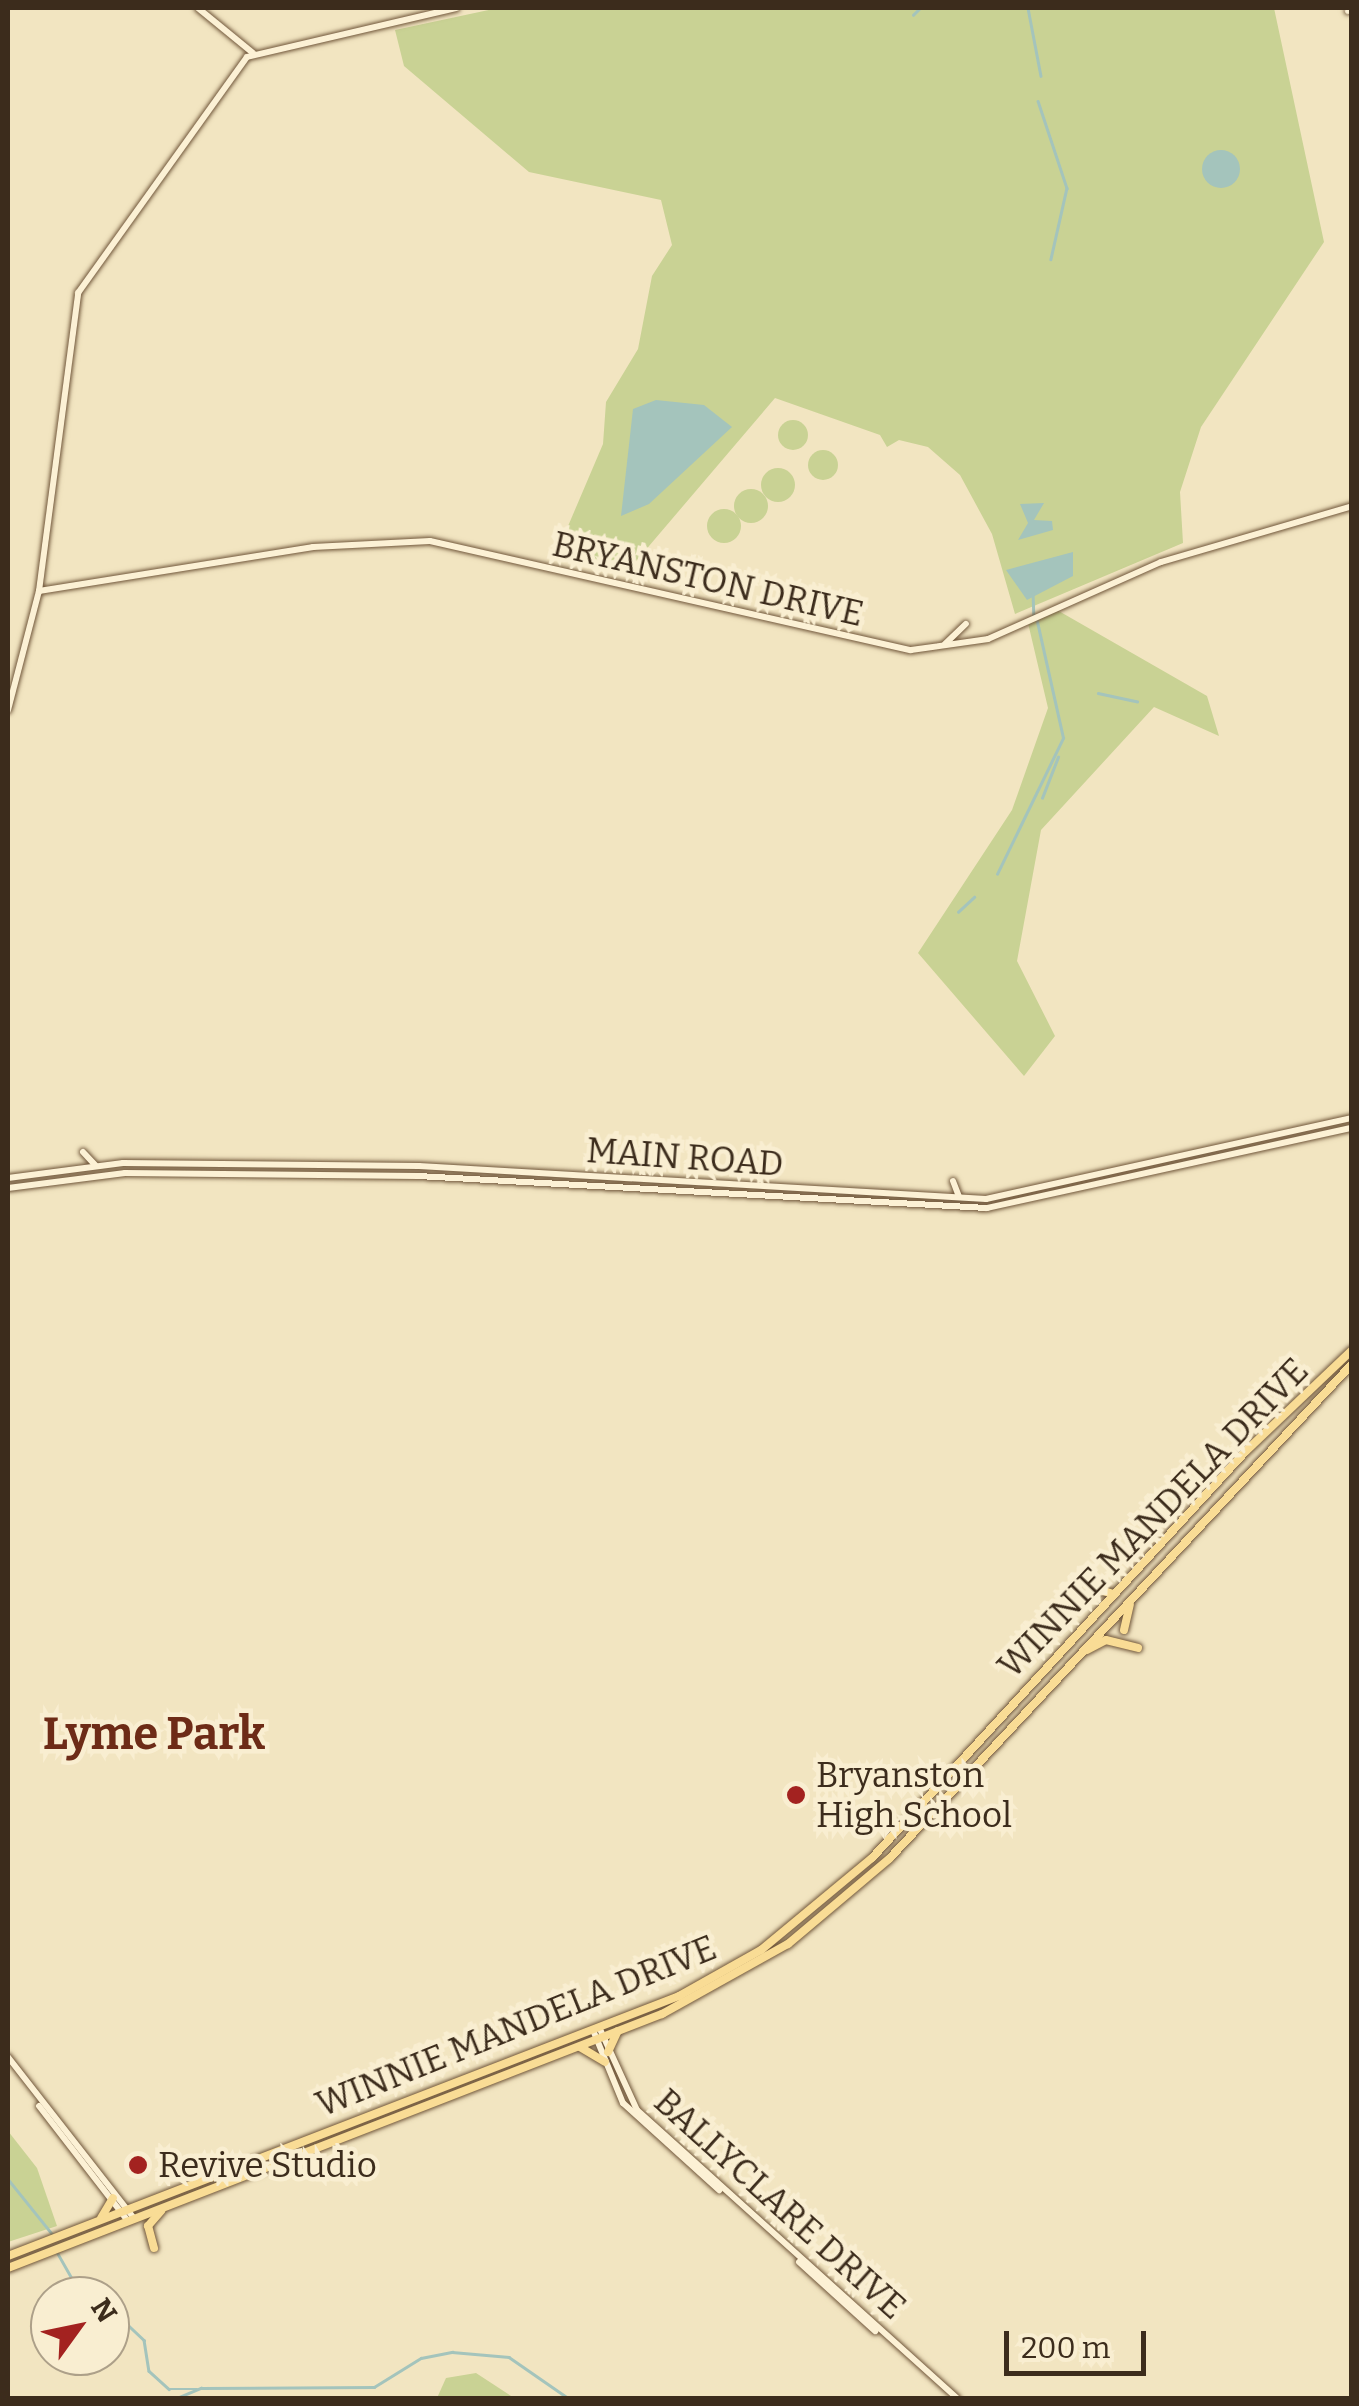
<!DOCTYPE html>
<style>
body{margin:0}
#map{position:relative;width:1359px;height:2406px;overflow:hidden;background:#f2e5c1;font-family:Bitter,serif}
div>[style]{position:absolute}
[style*='--x']{left:calc(var(--x)*1px);top:calc(var(--y)*1px);width:calc(var(--w)*1px);rotate:calc(var(--a)*1deg)}
.green>*{inset:0;background:#c9d294}
.round{border-radius:50%}
.water>*{inset:0;background:#a4c4bc}
.stream>*{height:2.5px;margin:-1.25px;padding:0 1.25px;transform-origin:1.25px;border-radius:1.25px;background:#a4c4bc}
.roads{filter:drop-shadow(0 0 2px #70563a) drop-shadow(0 0 2px #70563a)}
.secondary>*{height:6px;margin:-3px;padding:0 3px;transform-origin:3px;border-radius:3px;background:#fcf1d5}
.primary>*{height:8px;margin:-4px;padding:0 4px;transform-origin:4px;border-radius:4px;background:#f9dc95}
.dots>*{width:28px;height:28px;translate:-50% -50%;box-sizing:border-box;border:5px solid #f9eed1;border-radius:50%}
span{translate:-50% -50%;white-space:nowrap;text-align:center;line-height:1.15;-webkit-text-stroke:9px #f9eed1;paint-order:stroke}
.street-label{font-size:35px;color:#3c2c1c}
.poi-label{font-size:35px;color:#3c2c1c}
.left{translate:0 -50%;text-align:left}
.district-label{font-size:45px;color:#6d2b17;font-weight:700}
.frame{position:absolute;inset:0;border:10px solid #3c2c1c;pointer-events:none}
.north{position:absolute;left:30px;top:2276px;width:100px;height:100px;box-sizing:border-box;background:#f9eed1;border:2px solid #ada089;border-radius:50%;rotate:57deg;font-size:28px;font-weight:700;line-height:40px;text-align:center;color:#3c2c1c}
.north::after{content:'';display:block;margin:auto;width:35px;height:45px;background:#a32220;clip-path:polygon(50% 0,100% 100%,50% 72%,0 100%)}
.scale{position:absolute;left:1004px;top:2331px;width:142px;height:45px;box-sizing:border-box;border:5px solid #3c2c1c;border-top:0;padding-left:12px;font-size:30px;line-height:35px;white-space:nowrap;color:#3c2c1c;-webkit-text-stroke:8px #f9eed1;paint-order:stroke}
</style>
<div id="map">
<div class="green">
<div style="clip-path:polygon(498px 8px,1274px 8px,1324px 242px,1201px 427px,1180px 492px,1183px 543px,1015px 614px,992px 534px,960px 475px,928px 447px,899px 440px,887px 447px,880px 435px,775px 398px,632px 566px,554px 559px,603px 444px,606px 402px,638px 349px,652px 276px,672px 245px,661px 200px,529px 172px,404px 66px,395px 30px)"></div>
<div class="round" style="left:778px;top:420px;width:30px;height:30px"></div>
<div class="round" style="left:808px;top:450px;width:30px;height:30px"></div>
<div class="round" style="left:761px;top:468px;width:34px;height:34px"></div>
<div class="round" style="left:734px;top:489px;width:34px;height:34px"></div>
<div class="round" style="left:707px;top:509px;width:34px;height:34px"></div>
<div style="clip-path:polygon(1057px 610px,1207px 696px,1219px 736px,1154px 707px,1041px 830px,1017px 961px,1055px 1036px,1024px 1076px,918px 953px,1012px 810px,1048px 708px,1028px 623px)"></div>
<div style="clip-path:polygon(8px 2131px,37px 2168px,57px 2226px,8px 2242px)"></div>
<div style="clip-path:polygon(476px 2373px,514px 2398px,437px 2398px,446px 2378px)"></div>
</div>
<div class="water">
<div class="round" style="left:1202px;top:150px;width:38px;height:38px"></div>
<div style="clip-path:polygon(656px 400px,704px 405px,732px 427px,649px 504px,621px 516px,633px 409px)"></div>
<div style="clip-path:polygon(1044px 503px,1034px 520px,1052px 521px,1053px 530px,1018px 540px,1028px 523px,1020px 504px)"></div>
<div style="clip-path:polygon(1073px 552px,1073px 576px,1027px 600px,1006px 570px)"></div>
</div>
<div class="stream">
<div style="--x:1028;--y:8;--w:69;--a:79.2"></div>
<div style="--x:913;--y:15;--w:10;--a:-45"></div>
<div style="--x:1038;--y:101;--w:92;--a:71.6"></div>
<div style="--x:1067;--y:188;--w:73;--a:102.7"></div>
<div style="--x:1033;--y:592;--w:23;--a:88"></div>
<div style="--x:1098;--y:693;--w:40;--a:12"></div>
<div style="--x:1042;--y:798;--w:44;--a:-68.7"></div>
<div style="--x:997;--y:874;--w:151;--a:-64.1"></div>
<div style="--x:1063;--y:738;--w:119;--a:-102.6"></div>
<div style="--x:958;--y:912;--w:22;--a:-43"></div>
<div style="--x:8;--y:2179;--w:72;--a:51.2"></div>
<div style="--x:57;--y:2252;--w:51;--a:60.4"></div>
<div style="--x:110;--y:2308;--w:47;--a:43.3"></div>
<div style="--x:144;--y:2340;--w:31;--a:81"></div>
<div style="--x:149;--y:2371;--w:27;--a:42"></div>
<div style="--x:169;--y:2389;--w:28;--a:0"></div>
<div style="--x:177;--y:2398;--w:26;--a:-23"></div>
<div style="--x:201;--y:2388;--w:173;--a:-0.3"></div>
<div style="--x:374;--y:2387;--w:55;--a:-31.7"></div>
<div style="--x:421;--y:2358;--w:32;--a:-11"></div>
<div style="--x:452;--y:2352;--w:57;--a:5"></div>
<div style="--x:509;--y:2357;--w:72;--a:34.8"></div>
</div>
<div class="roads">
<div class="secondary">
<div style="--x:198;--y:8;--w:71;--a:39.3"></div>
<div style="--x:1348;--y:11;--w:4;--a:-27"></div>
<div style="--x:39;--y:591;--w:278;--a:-9.1"></div>
<div style="--x:313;--y:547;--w:117;--a:-2.9"></div>
<div style="--x:430;--y:541;--w:493;--a:12.8"></div>
<div style="--x:911;--y:650;--w:78;--a:-8.1"></div>
<div style="--x:988;--y:639;--w:189;--a:-24"></div>
<div style="--x:1161;--y:562;--w:199;--a:-16.3"></div>
<div style="--x:945;--y:644;--w:29;--a:-44"></div>
<div style="--x:8;--y:710;--w:123;--a:-75.4"></div>
<div style="--x:39;--y:591;--w:301;--a:-82.5"></div>
<div style="--x:78;--y:293;--w:290;--a:-54.4"></div>
<div style="--x:247;--y:57;--w:215;--a:-13.2"></div>
<div style="--x:83;--y:1152;--w:18;--a:47"></div>
<div style="--x:8;--y:1178;--w:116;--a:-7.4"></div>
<div style="--x:123;--y:1163;--w:296;--a:0.6"></div>
<div style="--x:419;--y:1166;--w:568;--a:3.33"></div>
<div style="--x:986;--y:1199;--w:375;--a:-12.5"></div>
<div style="--x:953;--y:1181;--w:17;--a:69"></div>
<div style="--x:8;--y:1188;--w:118;--a:-7.3"></div>
<div style="--x:125;--y:1173;--w:293;--a:0.6"></div>
<div style="--x:418;--y:1176;--w:570;--a:3.22"></div>
<div style="--x:987;--y:1208;--w:374;--a:-12.4"></div>
<div style="--x:599;--y:2027;--w:91;--a:65.4"></div>
<div style="--x:637;--y:2110;--w:431;--a:42"></div>
<div style="--x:593;--y:2030;--w:79;--a:67.7"></div>
<div style="--x:623;--y:2103;--w:130;--a:42.2"></div>
<div style="--x:8;--y:2057;--w:204;--a:52"></div>
<div style="--x:39;--y:2106;--w:144;--a:52.3"></div>
<div style="--x:799;--y:2262;--w:103;--a:42.2"></div>
</div>
<div class="primary">
<div style="--x:1087;--y:1586;--w:27;--a:17"></div>
<div style="--x:1124;--y:1630;--w:26;--a:-77"></div>
<div style="--x:1087;--y:1650;--w:21;--a:-28"></div>
<div style="--x:1106;--y:1640;--w:33;--a:14"></div>
<div style="--x:580;--y:2047;--w:29;--a:31"></div>
<div style="--x:608;--y:2052;--w:23;--a:-65"></div>
<div style="--x:101;--y:2218;--w:23;--a:-59"></div>
<div style="--x:154;--y:2248;--w:23;--a:-105"></div>
<div style="--x:148;--y:2226;--w:20;--a:-49"></div>
<div style="--x:8;--y:2256;--w:720;--a:-21.18"></div>
<div style="--x:679;--y:1996;--w:94;--a:-29.3"></div>
<div style="--x:761;--y:1950;--w:144;--a:-39.7"></div>
<div style="--x:872;--y:1858;--w:553;--a:-47.42"></div>
<div style="--x:1246;--y:1451;--w:146;--a:-43.6"></div>
<div style="--x:8;--y:2268;--w:702;--a:-21.23"></div>
<div style="--x:662;--y:2014;--w:144;--a:-29.1"></div>
<div style="--x:788;--y:1944;--w:132;--a:-40.1"></div>
<div style="--x:889;--y:1859;--w:678;--a:-46.91"></div>
</div>
</div>
<div class="dots">
<div style="left:796px;top:1795px;background:#a32220"></div>
<div style="left:138px;top:2165px;background:#a32220"></div>
</div>
<div class="street-label">
<span style="left:708px;top:579px;rotate:13deg">BRYANSTON DRIVE</span>
<span style="left:685px;top:1157px;rotate:4deg">MAIN ROAD</span>
<span style="left:1153px;top:1518px;rotate:-46deg">WINNIE MANDELA DRIVE</span>
<span style="left:516px;top:2026px;rotate:-22deg">WINNIE MANDELA DRIVE</span>
<span style="left:780px;top:2204px;rotate:42deg">BALLYCLARE DRIVE</span>
</div>
<div class="poi-label">
<span class="left" style="left:816px;top:1795px">Bryanston<br>High School</span>
<span class="left" style="left:158px;top:2165px">Revive Studio</span>
</div>
<div class="district-label">
<span style="left:154px;top:1735px">Lyme Park</span>
</div>
<div class="frame"></div>
<div class="north">N</div>
<div class="scale">200 m</div>
</div>
